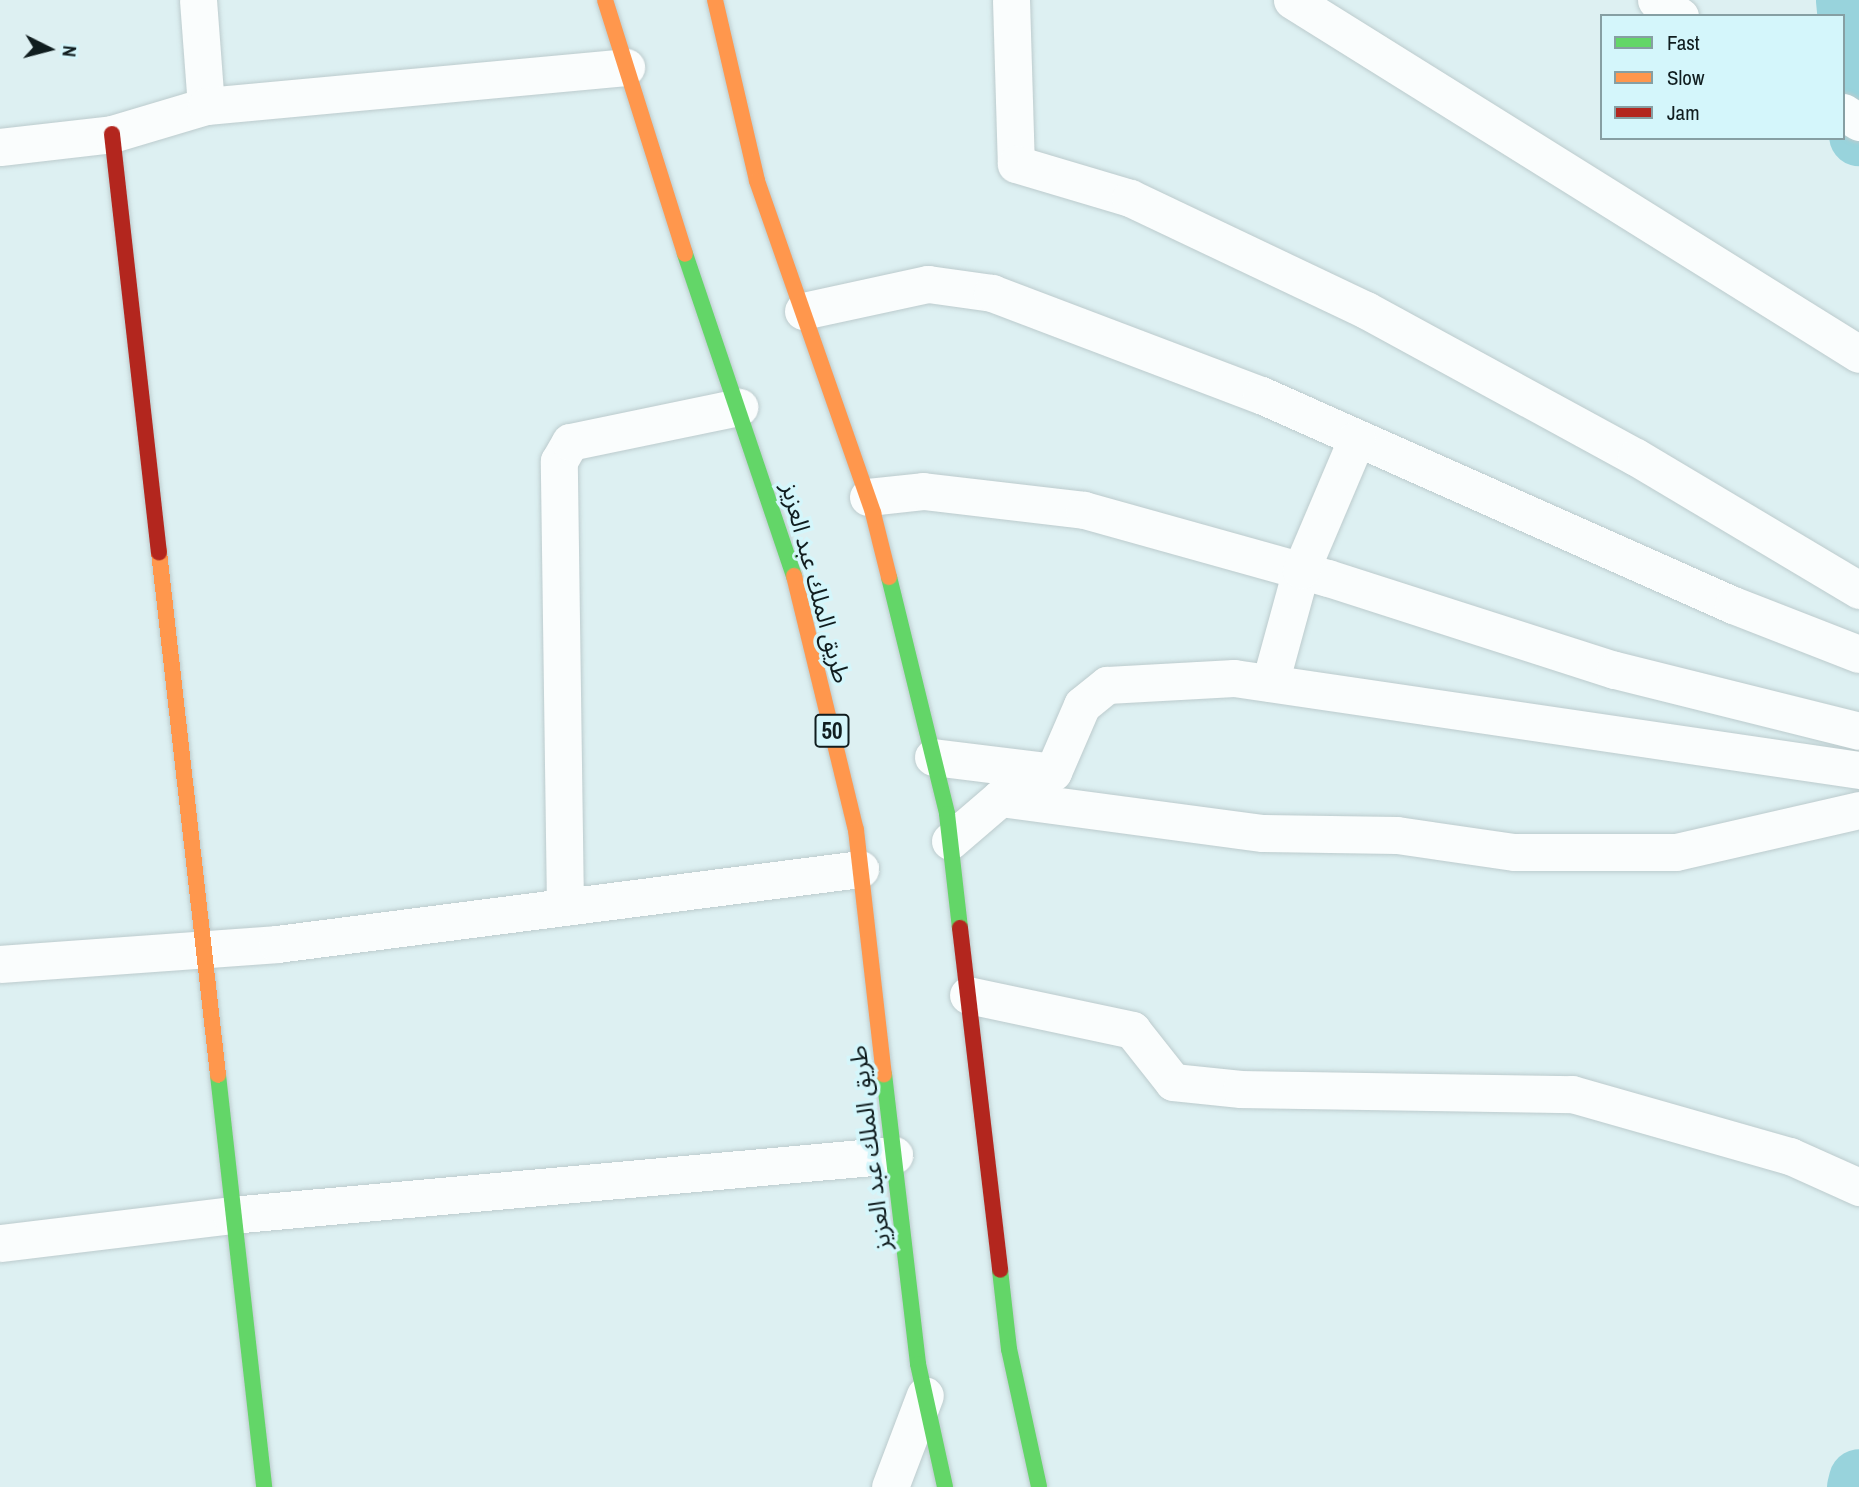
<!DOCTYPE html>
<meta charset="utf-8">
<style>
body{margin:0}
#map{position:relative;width:1859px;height:1487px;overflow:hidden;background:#ddf0f2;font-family:"Archivo Narrow","Noto Sans Arabic",sans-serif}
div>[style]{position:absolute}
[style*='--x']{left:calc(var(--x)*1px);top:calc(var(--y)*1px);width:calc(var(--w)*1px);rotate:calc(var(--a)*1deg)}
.river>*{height:61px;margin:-30.5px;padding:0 30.5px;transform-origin:30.5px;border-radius:30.5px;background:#98d3dc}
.roads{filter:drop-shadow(0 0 2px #bccbcd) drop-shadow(0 0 2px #bccbcd)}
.street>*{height:37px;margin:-18.5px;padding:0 18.5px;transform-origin:18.5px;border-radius:18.5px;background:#fafdfd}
.fast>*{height:16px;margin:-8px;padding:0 8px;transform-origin:8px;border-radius:8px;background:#63d668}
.slow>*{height:16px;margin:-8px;padding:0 8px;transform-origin:8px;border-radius:8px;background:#ff974d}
.jam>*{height:16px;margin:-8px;padding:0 8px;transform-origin:8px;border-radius:8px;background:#b3261e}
span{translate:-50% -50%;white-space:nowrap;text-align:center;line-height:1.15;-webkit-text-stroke:7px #d4f6fb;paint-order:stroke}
.shield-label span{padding:2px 5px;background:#d4f6fb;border:2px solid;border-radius:5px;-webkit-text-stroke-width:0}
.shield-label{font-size:23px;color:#101d1f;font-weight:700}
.street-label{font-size:24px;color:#101d1f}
.legend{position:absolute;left:1600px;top:14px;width:245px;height:126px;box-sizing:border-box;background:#d4f6fb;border:2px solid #869fa3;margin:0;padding:9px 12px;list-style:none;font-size:21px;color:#101d1f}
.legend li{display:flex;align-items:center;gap:14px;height:35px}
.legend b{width:35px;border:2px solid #869fa3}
.north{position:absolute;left:14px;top:14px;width:70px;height:70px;-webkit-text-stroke:5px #d4f6fb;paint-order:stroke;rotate:96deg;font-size:19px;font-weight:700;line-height:28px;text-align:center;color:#101d1f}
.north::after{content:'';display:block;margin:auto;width:24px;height:32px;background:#101d1f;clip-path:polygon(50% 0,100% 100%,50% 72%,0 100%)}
</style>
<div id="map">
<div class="river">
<div style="--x:1846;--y:0;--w:136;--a:84.5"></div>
<div style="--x:1857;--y:1487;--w:8;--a:-76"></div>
</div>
<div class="roads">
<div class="street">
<div style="--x:198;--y:0;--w:106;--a:85.7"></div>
<div style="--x:1011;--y:0;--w:164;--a:88.3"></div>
<div style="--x:1016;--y:164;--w:119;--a:16.6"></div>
<div style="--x:1130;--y:198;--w:261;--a:25.4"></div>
<div style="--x:1366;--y:310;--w:307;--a:28.6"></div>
<div style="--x:1636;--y:457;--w:260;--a:30.8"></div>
<div style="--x:1292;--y:0;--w:668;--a:31.98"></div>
<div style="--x:1656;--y:0;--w:29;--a:34"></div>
<div style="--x:1843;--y:112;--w:19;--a:32"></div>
<div style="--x:0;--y:147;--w:113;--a:-6.6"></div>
<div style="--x:112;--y:134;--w:98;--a:-16.6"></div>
<div style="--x:206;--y:106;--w:422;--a:-5.3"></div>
<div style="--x:803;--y:311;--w:128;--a:-12.2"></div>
<div style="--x:928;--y:284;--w:65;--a:8"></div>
<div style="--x:992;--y:293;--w:288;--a:20.8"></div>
<div style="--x:1261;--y:395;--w:517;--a:23.99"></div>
<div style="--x:1733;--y:605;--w:135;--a:21.3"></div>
<div style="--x:868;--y:497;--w:55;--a:-6.2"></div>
<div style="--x:923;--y:491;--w:162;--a:6.7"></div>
<div style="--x:1084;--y:510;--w:253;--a:15.6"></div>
<div style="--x:1328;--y:578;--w:301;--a:17.8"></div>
<div style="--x:1615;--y:670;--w:252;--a:14"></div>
<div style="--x:1270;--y:683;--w:117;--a:-74.7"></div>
<div style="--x:1301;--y:570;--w:143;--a:-67"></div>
<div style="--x:933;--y:757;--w:121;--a:7.1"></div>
<div style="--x:1053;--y:772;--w:73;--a:-66.6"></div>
<div style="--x:1082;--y:705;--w:32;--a:-39"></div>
<div style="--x:1107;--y:685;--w:127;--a:-3.2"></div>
<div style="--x:1234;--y:678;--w:632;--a:8.37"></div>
<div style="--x:950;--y:841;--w:66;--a:-40.7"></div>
<div style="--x:1000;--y:798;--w:265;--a:7.6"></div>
<div style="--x:1263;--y:833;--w:134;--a:0.9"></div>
<div style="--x:1397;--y:835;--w:118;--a:8.3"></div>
<div style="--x:1514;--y:852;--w:162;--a:0"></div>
<div style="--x:1676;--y:852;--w:188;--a:-12.9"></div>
<div style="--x:565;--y:907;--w:446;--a:-90.8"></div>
<div style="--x:559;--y:461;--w:22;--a:-60"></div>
<div style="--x:570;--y:442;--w:173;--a:-11.7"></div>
<div style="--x:0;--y:964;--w:278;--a:-4.1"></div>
<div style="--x:277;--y:944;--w:588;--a:-7.33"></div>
<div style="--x:968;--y:995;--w:168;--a:12"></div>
<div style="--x:1132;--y:1030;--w:66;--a:51.7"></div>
<div style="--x:1173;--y:1082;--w:68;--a:5.9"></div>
<div style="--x:1241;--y:1089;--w:331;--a:0.9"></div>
<div style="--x:1572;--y:1094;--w:227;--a:15.9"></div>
<div style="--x:1790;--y:1156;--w:76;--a:24.2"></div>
<div style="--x:0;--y:1243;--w:233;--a:-6.9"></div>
<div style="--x:231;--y:1215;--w:666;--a:-5.17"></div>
<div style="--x:890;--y:1487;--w:98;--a:-69.2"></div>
</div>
<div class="fast">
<div style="--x:685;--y:254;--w:340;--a:71.3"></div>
<div style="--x:889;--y:577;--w:244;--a:76.2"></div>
<div style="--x:947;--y:814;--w:115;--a:83.5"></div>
<div style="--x:884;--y:1074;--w:292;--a:83.3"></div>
<div style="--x:918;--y:1364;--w:126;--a:77.6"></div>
<div style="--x:218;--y:1075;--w:415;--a:83.6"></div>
<div style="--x:1000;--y:1270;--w:80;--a:83.5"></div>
<div style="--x:1009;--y:1349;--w:141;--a:77.7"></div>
</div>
<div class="slow">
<div style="--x:605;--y:0;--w:266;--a:72.5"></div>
<div style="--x:715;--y:0;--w:186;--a:76.9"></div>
<div style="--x:757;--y:181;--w:352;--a:70.7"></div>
<div style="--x:873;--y:513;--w:66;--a:76"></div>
<div style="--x:159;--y:552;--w:526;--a:83.56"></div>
<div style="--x:794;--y:576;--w:261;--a:76.3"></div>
<div style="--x:856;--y:830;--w:246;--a:83.5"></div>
</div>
<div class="jam">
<div style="--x:112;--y:134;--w:421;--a:83.6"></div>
<div style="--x:960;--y:928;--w:344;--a:83.3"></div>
</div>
</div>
<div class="shield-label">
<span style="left:832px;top:731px">50</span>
</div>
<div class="street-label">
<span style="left:816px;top:583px;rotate:75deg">طريق الملك عبد العزيز</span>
<span style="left:870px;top:1148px;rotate:-97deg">طريق الملك عبد العزيز</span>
</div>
<ul class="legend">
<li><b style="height:9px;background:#63d668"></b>Fast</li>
<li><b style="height:9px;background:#ff974d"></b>Slow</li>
<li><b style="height:9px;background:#b3261e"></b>Jam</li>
</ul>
<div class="north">N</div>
</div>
